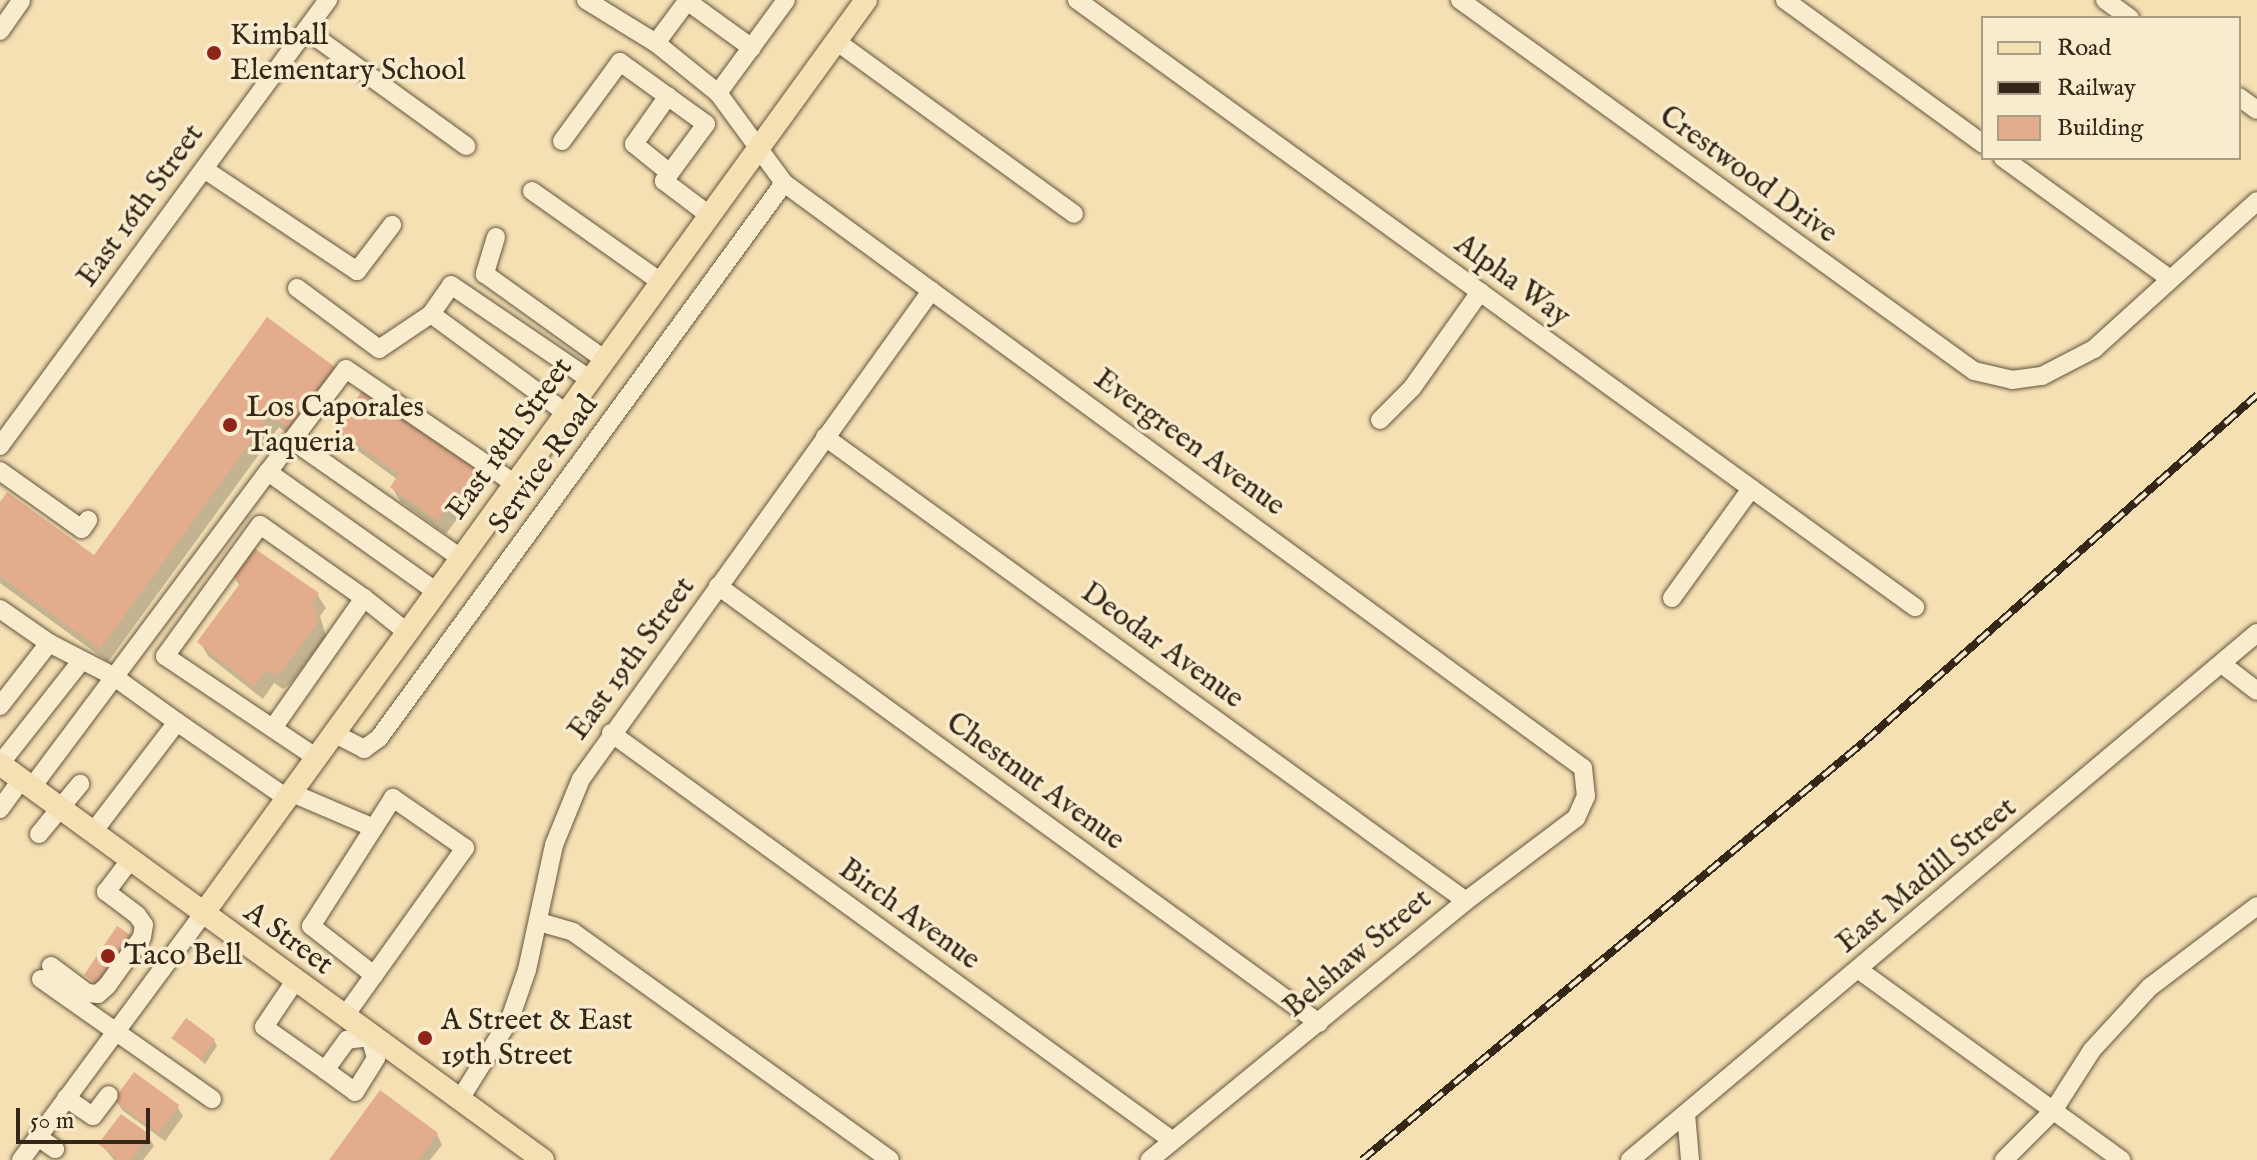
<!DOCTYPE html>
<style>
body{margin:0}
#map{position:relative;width:2257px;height:1160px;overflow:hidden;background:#f5e0b4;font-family:"IM FELL English",serif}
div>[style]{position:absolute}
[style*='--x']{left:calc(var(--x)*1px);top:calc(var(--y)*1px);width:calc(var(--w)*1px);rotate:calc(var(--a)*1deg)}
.shadow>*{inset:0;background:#0003}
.building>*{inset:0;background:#e3ad8d;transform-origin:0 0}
.roads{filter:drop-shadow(0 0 2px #64553e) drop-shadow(0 0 2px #64553e)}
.minor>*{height:18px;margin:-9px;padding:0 9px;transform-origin:9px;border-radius:9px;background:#f8ebce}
.major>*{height:22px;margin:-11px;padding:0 11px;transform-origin:11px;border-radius:11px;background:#f5e0b4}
.rail>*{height:8px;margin-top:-4px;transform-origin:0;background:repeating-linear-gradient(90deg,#f8ebce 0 15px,#342717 0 30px);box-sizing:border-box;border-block:2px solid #342717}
.dots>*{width:22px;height:22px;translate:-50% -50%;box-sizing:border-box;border:4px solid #f8ebce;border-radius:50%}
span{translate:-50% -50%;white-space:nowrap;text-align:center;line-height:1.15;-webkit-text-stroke:7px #f8ebce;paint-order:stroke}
.poi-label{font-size:30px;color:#342717}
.left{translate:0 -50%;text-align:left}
.street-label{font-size:30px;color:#342717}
.legend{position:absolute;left:1981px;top:16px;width:260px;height:144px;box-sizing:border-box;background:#f8ebce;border:2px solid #aa9d85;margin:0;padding:10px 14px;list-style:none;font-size:24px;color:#342717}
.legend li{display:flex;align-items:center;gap:16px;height:40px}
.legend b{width:40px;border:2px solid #aa9d85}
.scale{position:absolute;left:16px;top:1108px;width:134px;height:36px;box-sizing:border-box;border:4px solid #342717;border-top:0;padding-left:10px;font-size:24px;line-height:28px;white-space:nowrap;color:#342717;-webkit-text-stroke:6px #f8ebce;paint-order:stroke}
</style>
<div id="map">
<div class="shadow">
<div style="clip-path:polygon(267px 320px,334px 368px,342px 382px,298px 442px,279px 427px,108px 662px,0 583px,0 505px,94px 558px)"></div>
<div style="clip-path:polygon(337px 428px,475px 469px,483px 483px,446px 534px,400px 501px,392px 487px,398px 480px,346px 442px)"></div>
<div style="clip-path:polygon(233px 574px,317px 594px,326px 608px,320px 616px,326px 636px,290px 684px,283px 689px,274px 683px,263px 699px,208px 656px,200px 642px,240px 587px)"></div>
<div style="clip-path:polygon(174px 1038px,214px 1040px,217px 1046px,205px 1064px)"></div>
<div style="clip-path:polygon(116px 1100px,177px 1106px,183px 1116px,165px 1141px,122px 1110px)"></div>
<div style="clip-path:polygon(437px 1134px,442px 1145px,430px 1160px,331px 1160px)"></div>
<div style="clip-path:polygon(148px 1136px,154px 1146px,143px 1160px,114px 1160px,101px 1144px)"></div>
</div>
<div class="building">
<div style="clip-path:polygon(267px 317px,335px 367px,290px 429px,270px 415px,100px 649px,0 576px,0 502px,7px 492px,94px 555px)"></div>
<div style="clip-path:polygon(365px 387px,476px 468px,438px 521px,390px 487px,399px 474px,335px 428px)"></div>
<div style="clip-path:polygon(251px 546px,319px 593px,311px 604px,318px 610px,314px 616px,319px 620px,283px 670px,274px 676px,266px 670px,254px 687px,197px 642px,241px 582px,230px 574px)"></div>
<div style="left:117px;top:926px;width:22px;height:59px;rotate:34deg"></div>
<div style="left:186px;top:1018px;width:36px;height:25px;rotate:36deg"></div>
<div style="left:134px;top:1072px;width:56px;height:35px;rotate:36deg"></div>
<div style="clip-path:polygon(380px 1090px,438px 1133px,418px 1160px,329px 1160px)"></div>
<div style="clip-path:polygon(121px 1114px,149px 1134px,130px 1160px,119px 1160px,98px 1144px)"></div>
</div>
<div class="roads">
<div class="minor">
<div style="--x:586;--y:0;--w:82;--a:31.6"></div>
<div style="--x:656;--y:43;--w:80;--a:38.9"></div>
<div style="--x:718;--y:93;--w:112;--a:53.7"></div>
<div style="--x:784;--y:183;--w:990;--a:36.21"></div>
<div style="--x:1583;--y:768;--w:28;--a:84"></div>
<div style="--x:1586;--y:796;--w:24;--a:114"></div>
<div style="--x:1576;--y:818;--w:138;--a:143"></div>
<div style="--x:1466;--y:901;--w:409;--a:140.7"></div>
<div style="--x:1077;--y:0;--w:1035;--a:35.92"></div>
<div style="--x:1460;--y:0;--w:634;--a:35.82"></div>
<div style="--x:1974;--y:371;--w:39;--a:13"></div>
<div style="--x:2012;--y:380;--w:30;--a:-8"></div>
<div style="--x:2042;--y:376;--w:59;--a:-27.4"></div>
<div style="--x:2094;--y:349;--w:220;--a:-42.2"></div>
<div style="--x:1785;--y:0;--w:245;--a:36"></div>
<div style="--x:2105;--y:0;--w:31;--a:36"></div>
<div style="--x:687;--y:1;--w:80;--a:35.9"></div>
<div style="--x:306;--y:30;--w:198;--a:35.9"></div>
<div style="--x:0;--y:31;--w:37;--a:-55"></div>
<div style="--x:836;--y:41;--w:294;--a:36"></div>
<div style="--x:656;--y:43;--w:54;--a:-53.3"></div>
<div style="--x:718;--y:93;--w:115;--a:-53.8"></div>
<div style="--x:668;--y:96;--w:59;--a:125.3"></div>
<div style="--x:634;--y:144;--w:46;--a:38.9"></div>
<div style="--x:2239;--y:97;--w:22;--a:36"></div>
<div style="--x:562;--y:141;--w:98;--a:-53.7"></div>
<div style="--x:620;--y:62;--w:106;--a:35.8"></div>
<div style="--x:706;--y:124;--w:71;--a:126.4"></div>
<div style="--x:664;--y:181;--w:56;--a:37.1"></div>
<div style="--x:2003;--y:158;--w:206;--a:35.9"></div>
<div style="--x:204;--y:169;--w:184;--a:33.7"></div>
<div style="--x:357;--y:271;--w:58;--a:-52.7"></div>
<div style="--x:532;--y:191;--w:158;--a:35.2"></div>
<div style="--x:496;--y:237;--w:39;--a:107"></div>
<div style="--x:485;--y:274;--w:148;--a:35.6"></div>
<div style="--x:297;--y:288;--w:102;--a:36.6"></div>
<div style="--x:379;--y:349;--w:63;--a:-33.9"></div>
<div style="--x:566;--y:413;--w:167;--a:-143.7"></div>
<div style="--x:431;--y:314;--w:35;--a:-55"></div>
<div style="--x:451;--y:285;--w:169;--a:34.2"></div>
<div style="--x:1380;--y:420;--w:45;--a:-45"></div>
<div style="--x:1412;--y:388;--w:118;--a:-54.7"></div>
<div style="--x:825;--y:437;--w:791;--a:35.9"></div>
<div style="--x:292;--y:440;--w:208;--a:35"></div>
<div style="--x:0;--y:446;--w:554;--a:-53.67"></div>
<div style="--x:0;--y:471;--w:100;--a:35.3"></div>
<div style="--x:82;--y:529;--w:11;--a:-56"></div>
<div style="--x:268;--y:472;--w:129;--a:-52.9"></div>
<div style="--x:346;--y:369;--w:204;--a:34.2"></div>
<div style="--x:718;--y:586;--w:743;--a:36.02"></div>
<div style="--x:364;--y:598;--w:56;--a:38.5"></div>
<div style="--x:1672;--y:598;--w:135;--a:-54.1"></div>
<div style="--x:0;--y:609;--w:60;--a:34.8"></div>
<div style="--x:2222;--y:664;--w:44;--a:37.6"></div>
<div style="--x:0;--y:706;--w:80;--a:-52.1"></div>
<div style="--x:49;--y:643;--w:72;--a:27.3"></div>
<div style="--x:113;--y:676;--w:79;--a:35.7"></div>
<div style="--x:273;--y:728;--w:159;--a:-55"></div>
<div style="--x:364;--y:598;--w:127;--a:-144.9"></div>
<div style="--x:260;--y:525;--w:162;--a:125.9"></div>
<div style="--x:165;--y:656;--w:183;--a:33.9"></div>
<div style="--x:611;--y:733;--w:694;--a:35.98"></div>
<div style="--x:335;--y:734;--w:33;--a:27"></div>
<div style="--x:364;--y:749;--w:19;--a:-36"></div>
<div style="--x:379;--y:738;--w:687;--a:-53.88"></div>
<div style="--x:0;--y:764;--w:132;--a:-51.7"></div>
<div style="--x:32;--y:787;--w:394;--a:-53.2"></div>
<div style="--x:268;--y:472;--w:207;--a:35.4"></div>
<div style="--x:292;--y:793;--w:89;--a:23.1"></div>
<div style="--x:0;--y:809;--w:37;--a:-54"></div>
<div style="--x:93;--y:832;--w:138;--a:-52.6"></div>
<div style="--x:177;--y:722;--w:135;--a:34.7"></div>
<div style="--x:39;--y:834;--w:65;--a:-50.6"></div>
<div style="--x:539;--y:922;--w:35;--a:16"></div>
<div style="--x:573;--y:932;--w:390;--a:35.7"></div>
<div style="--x:51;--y:966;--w:45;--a:36.9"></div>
<div style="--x:87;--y:993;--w:11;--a:5"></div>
<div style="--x:98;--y:994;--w:12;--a:-42"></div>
<div style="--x:107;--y:986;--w:60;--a:-54.5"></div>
<div style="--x:142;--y:937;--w:12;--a:-81"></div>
<div style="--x:144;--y:925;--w:12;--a:-125"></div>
<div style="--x:137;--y:915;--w:39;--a:-143"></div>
<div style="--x:106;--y:892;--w:40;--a:-53"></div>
<div style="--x:1859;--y:970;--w:324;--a:35.9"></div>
<div style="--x:41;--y:979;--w:209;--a:35.1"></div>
<div style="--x:295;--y:981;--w:55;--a:124"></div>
<div style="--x:264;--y:1027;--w:75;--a:35.2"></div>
<div style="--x:325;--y:1070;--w:37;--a:36"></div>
<div style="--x:355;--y:1092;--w:40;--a:-58"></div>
<div style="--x:376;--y:1058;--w:22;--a:-106"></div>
<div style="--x:370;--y:1037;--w:23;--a:173"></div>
<div style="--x:347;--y:1040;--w:37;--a:126"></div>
<div style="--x:344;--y:1017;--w:208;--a:-54.4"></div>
<div style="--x:465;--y:848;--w:88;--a:-145.2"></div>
<div style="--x:393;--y:798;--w:152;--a:122.6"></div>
<div style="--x:311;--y:926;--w:80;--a:37.9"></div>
<div style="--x:66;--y:1098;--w:32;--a:34"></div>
<div style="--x:93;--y:1116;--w:26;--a:-53"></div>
<div style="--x:460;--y:1099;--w:94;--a:-58"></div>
<div style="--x:510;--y:1019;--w:52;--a:-70.9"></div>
<div style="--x:527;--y:970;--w:128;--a:-77.8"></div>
<div style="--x:554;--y:845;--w:71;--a:-67.8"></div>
<div style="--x:581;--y:779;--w:601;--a:-54.35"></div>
<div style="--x:1686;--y:1114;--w:46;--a:85"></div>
<div style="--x:38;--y:1137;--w:21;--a:35"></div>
<div style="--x:21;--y:1160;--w:306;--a:-53.5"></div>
<div style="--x:1630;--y:1160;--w:819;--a:-40.05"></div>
<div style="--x:2004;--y:1160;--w:69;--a:-45"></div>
<div style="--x:2053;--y:1111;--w:72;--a:-57.4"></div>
<div style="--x:2092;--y:1050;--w:86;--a:-47.4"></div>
<div style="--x:2150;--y:987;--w:134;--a:-37.1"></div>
</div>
<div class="major">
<div style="--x:0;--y:764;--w:672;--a:36.1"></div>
<div style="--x:203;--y:914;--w:1129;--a:-54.04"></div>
</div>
</div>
<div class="rail">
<div style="--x:1362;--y:1160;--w:655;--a:-39.79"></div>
<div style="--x:1865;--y:741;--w:523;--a:-41.43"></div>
</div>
<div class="dots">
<div style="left:214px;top:53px;background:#8f2418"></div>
<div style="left:230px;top:425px;background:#8f2418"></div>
<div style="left:108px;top:956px;background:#8f2418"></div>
<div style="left:425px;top:1038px;background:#8f2418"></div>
</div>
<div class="poi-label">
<span class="left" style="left:230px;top:53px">Kimball<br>Elementary School</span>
<span class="left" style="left:246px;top:425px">Los Caporales<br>Taqueria</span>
<span class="left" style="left:124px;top:956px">Taco Bell</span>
<span class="left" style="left:441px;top:1038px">A Street &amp; East<br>19th Street</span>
</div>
<div class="street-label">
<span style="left:1748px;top:175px;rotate:36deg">Crestwood Drive</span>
<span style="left:141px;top:206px;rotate:-54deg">East 16th Street</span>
<span style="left:1512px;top:281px;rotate:36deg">Alpha Way</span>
<span style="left:510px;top:439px;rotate:-54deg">East 18th Street</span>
<span style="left:1189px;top:443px;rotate:36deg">Evergreen Avenue</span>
<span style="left:544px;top:465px;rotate:-54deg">Service Road</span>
<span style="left:1162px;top:646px;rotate:36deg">Deodar Avenue</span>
<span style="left:632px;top:659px;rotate:-54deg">East 19th Street</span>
<span style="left:1035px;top:782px;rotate:36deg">Chestnut Avenue</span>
<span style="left:1927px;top:876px;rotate:-40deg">East Madill Street</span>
<span style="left:909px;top:915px;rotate:36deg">Birch Avenue</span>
<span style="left:288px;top:939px;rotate:36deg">A Street</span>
<span style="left:1358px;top:954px;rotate:-40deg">Belshaw Street</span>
</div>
<ul class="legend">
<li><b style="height:10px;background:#f5e0b4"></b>Road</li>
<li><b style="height:10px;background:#342717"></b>Railway</li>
<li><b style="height:22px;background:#e3ad8d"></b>Building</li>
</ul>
<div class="scale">50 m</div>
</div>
